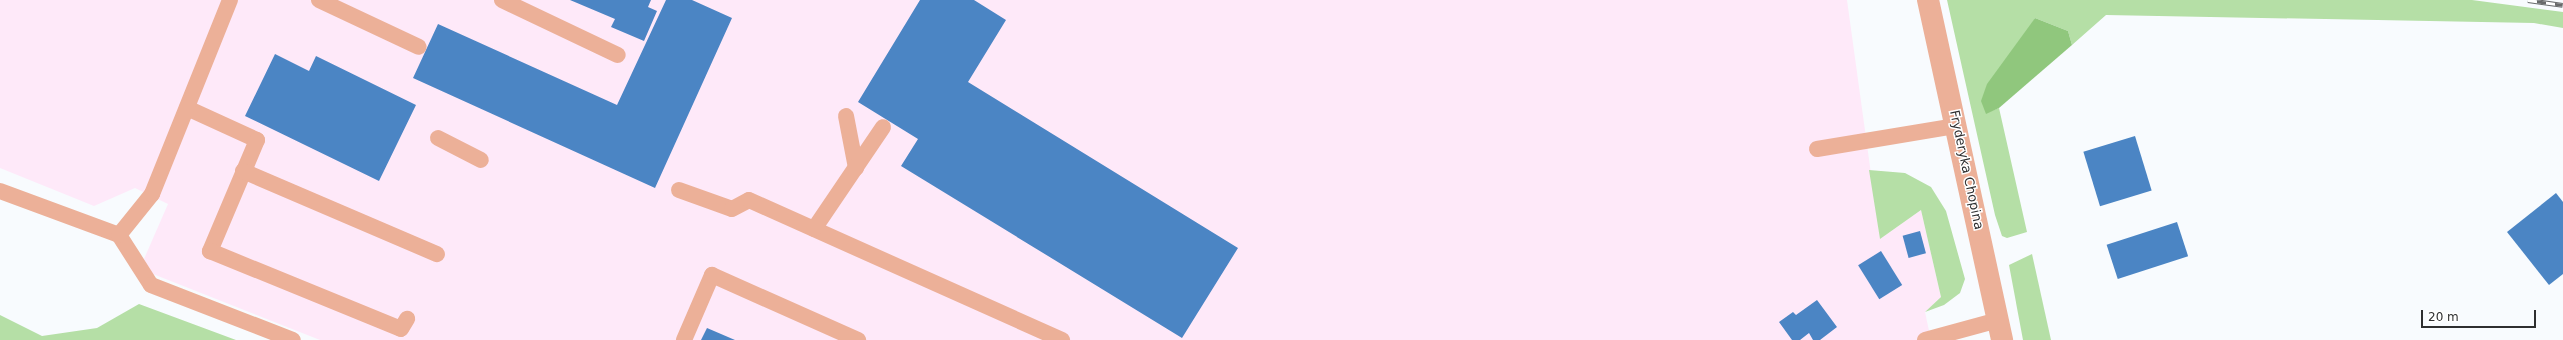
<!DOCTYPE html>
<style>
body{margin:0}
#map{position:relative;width:2563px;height:340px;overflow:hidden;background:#f8fbfe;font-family:"DejaVu Sans",sans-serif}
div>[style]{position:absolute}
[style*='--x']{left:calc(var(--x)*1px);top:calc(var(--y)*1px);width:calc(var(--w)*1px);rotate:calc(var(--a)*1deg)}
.industrial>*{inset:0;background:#fee9f9}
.green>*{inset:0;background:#b5dfa6}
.forest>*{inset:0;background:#90c77d}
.building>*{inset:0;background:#4b85c4;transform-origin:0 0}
.service>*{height:16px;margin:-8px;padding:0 8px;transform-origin:8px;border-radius:8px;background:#ecb098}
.tertiary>*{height:22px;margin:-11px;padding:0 11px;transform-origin:11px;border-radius:11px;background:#ecb098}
.rail>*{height:4.5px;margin-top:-2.25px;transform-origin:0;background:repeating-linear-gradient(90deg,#fff 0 9px,#686a6b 0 18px);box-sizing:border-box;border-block:1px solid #686a6b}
span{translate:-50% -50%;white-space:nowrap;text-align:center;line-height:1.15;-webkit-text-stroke:3px #fff;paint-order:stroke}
.street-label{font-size:13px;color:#2e2f30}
.scale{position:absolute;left:2421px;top:310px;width:115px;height:18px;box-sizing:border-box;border:2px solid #2e2f30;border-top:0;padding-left:5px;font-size:12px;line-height:14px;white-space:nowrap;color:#2e2f30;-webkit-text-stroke:3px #fff;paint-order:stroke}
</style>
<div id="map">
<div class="industrial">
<div style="clip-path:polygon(0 0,1847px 0,1880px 239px,1921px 210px,1941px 297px,1925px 312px,1931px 340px,320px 340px,153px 274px,144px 259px,168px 204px,135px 188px,94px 206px,0 168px)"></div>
</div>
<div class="green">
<div style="clip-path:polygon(1947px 0,2472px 0,2563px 12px,2563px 28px,2534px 23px,2106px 15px,2072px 45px,2068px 31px,2035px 18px,1986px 113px,1999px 108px,2027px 232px,2007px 238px,2002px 236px,1995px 215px)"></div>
<div style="clip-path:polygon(1869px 170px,1905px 173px,1931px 187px,1946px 211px,1965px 279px,1960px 293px,1944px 305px,1925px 312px,1941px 297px,1921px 210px,1880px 239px)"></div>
<div style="clip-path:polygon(2032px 254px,2051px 340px,2023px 340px,2009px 265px)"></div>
<div style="clip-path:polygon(139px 304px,236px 340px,0 340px,0 315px,42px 336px,97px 328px)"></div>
</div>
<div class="forest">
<div style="clip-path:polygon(2035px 18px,2068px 31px,2072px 45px,1999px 108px,1986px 114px,1981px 101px,1987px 84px)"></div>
</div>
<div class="building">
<div style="clip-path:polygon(570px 0,651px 0,648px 7px,657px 11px,644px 41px,611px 27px,615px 19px)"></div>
<div style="clip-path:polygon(666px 0,692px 0,732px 18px,655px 188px,413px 78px,438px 24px,617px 105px)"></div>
<div style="clip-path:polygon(920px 0,974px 0,1006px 20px,968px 82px,1238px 248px,1182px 338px,901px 166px,918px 139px,858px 102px)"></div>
<div style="clip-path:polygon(275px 54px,309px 71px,316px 56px,416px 105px,379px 181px,245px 116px)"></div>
<div style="left:2135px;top:136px;width:57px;height:54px;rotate:73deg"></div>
<div style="clip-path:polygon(2556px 193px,2563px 202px,2563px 274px,2549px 285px,2507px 232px)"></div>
<div style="left:2177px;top:222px;width:36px;height:74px;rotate:72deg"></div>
<div style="left:1920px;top:231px;width:23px;height:18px;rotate:75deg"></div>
<div style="left:1881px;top:251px;width:40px;height:27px;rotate:58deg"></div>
<div style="clip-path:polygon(1817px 300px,1837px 327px,1820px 340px,1813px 340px,1809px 333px,1800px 340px,1792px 340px,1779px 322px,1793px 312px,1796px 315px)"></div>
<div style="clip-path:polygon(707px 328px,735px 340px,701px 340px)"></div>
</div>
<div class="service">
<div style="--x:319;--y:0;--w:110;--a:25.2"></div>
<div style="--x:502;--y:0;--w:128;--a:25.4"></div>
<div style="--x:187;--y:108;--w:77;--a:24.6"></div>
<div style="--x:257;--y:140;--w:121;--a:112.9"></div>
<div style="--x:210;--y:251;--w:206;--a:22.2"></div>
<div style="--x:401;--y:329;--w:12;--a:-59"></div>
<div style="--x:846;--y:116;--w:53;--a:79.1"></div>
<div style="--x:438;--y:138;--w:48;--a:27.1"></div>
<div style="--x:1817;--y:149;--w:141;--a:-9.4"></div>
<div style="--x:243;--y:171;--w:211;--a:23.2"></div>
<div style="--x:679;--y:190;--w:56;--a:19.7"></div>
<div style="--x:732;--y:209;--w:19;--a:-28"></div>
<div style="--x:749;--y:200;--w:343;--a:24.1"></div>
<div style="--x:0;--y:191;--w:127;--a:20.3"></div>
<div style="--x:119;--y:235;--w:59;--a:57.4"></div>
<div style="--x:151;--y:285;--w:152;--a:21.2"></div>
<div style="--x:814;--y:229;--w:123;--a:-55.9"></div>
<div style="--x:119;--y:235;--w:53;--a:-51.2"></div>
<div style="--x:152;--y:194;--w:209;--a:-68.1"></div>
<div style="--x:684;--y:340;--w:71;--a:-66.7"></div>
<div style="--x:712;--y:275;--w:160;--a:24"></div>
<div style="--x:1925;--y:340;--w:76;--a:-15.3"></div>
</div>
<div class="tertiary">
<div style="--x:1928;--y:0;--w:348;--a:77.7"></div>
</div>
<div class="rail">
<div style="--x:2528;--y:0;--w:35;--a:8"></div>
</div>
<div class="street-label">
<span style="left:1966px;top:170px;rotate:78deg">Fryderyka Chopina</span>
</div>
<div class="scale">20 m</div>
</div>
